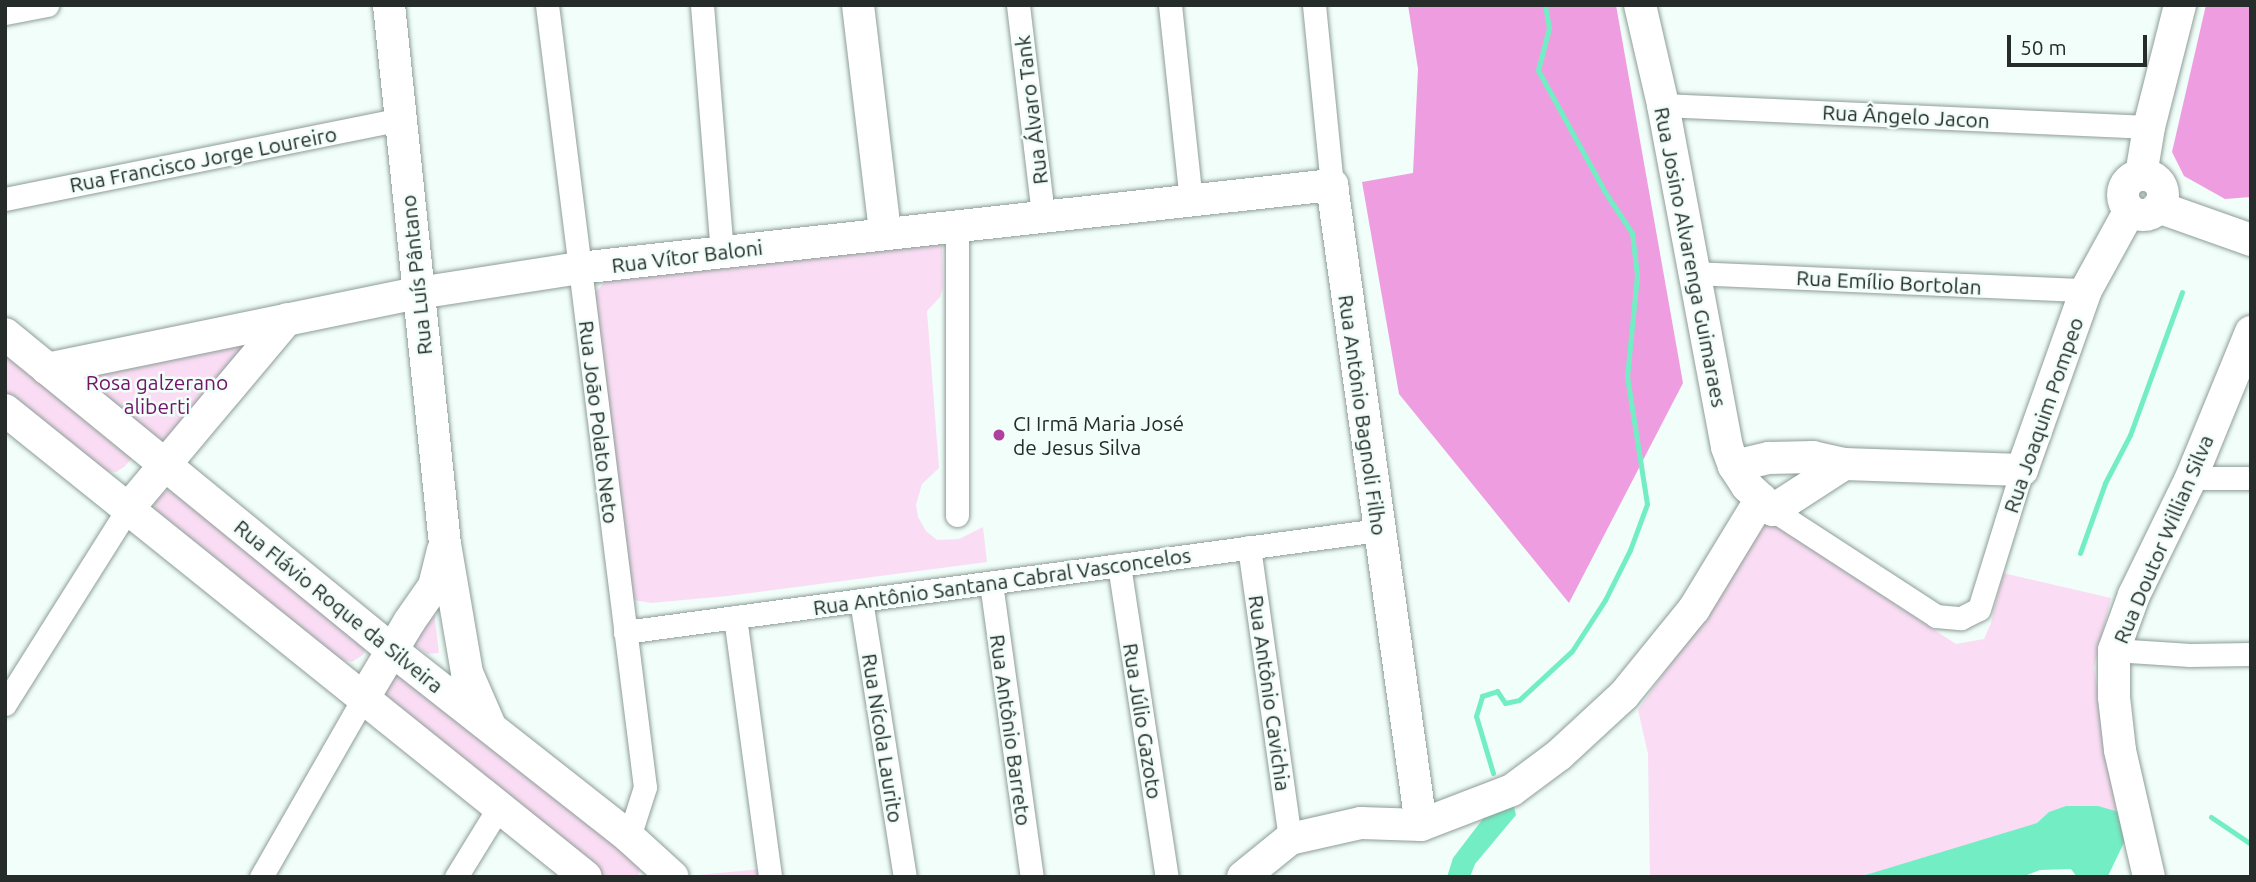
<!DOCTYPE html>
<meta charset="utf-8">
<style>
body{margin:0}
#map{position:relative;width:2256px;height:882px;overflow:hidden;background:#f1fef9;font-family:Ubuntu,sans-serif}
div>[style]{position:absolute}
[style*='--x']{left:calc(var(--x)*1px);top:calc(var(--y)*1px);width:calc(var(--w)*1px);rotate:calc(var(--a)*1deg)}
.green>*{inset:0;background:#faddf4}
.forest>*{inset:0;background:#ee9ee0}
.water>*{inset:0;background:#73eec4}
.stream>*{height:5px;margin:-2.5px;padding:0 2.5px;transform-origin:2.5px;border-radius:2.5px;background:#73eec4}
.roads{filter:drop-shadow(0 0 2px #8e9d97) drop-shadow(0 0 2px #8e9d97)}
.street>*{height:23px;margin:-11.5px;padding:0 11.5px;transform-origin:11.5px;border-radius:11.5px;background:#fff}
.secondary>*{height:32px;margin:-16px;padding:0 16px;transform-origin:16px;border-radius:16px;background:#fff}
.secondary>.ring{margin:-16px;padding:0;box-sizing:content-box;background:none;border:32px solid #fff;border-radius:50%}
.dots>*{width:19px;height:19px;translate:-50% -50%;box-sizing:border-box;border:4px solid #f1fef9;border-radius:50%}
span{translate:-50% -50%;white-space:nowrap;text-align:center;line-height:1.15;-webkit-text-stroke:5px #f1fef9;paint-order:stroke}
.street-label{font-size:21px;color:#262c29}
.park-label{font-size:21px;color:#731468}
.poi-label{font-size:21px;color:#262c29}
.left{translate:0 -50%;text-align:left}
.frame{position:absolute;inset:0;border:7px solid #262c29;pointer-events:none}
.scale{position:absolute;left:2007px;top:35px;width:140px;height:32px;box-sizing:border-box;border:4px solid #262c29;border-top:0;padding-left:9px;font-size:21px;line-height:24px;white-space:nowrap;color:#262c29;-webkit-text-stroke:5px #f1fef9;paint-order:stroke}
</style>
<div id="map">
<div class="green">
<div style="clip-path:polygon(942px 237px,943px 288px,940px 297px,927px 311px,939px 468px,922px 484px,916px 505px,918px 517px,926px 531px,937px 540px,959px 539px,983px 527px,987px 562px,727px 596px,651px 603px,634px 600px,623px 587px,590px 298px,606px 281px)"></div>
<div style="clip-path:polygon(260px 334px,163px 447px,68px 372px)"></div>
<div style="clip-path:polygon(5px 341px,135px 455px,124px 467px,116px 472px,106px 471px,5px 398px)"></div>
<div style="clip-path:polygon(170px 490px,180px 492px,366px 648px,363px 655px,352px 662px,336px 659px,156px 511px,154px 502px,159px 495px)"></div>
<div style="clip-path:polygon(1757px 522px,1771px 523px,1956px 644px,1984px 639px,1991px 623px,2003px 573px,2111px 598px,2094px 667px,2117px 817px,1876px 877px,1650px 877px,1648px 754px,1638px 710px,1706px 613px)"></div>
<div style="clip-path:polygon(434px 611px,439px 653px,427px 654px,403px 636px)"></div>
<div style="clip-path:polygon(401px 675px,637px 856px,640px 867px,638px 877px,604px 877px,506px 800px,391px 702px,386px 693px,386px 685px,393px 676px)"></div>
<div style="clip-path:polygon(761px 869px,763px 877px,688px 876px)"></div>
</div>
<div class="forest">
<div style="clip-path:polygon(1408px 5px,1616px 5px,1683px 383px,1569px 603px,1399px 394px,1362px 182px,1413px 173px,1418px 69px)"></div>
<div style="clip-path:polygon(2206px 5px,2251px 5px,2251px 197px,2225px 199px,2184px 176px,2172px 152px)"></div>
</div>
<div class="water">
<div style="clip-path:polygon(1511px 795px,1516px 815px,1475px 864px,1470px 877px,1447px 877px,1453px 858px,1485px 816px)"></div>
<div style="clip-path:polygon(2066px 806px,2098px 806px,2126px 814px,2129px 832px,2108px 876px,2077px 877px,2071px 869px,2040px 870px,2022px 877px,1859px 877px,2037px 823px,2049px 812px)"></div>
</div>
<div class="stream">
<div style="--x:2080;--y:553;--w:74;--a:-70.3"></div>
<div style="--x:2105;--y:483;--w:54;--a:-62.5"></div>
<div style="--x:2130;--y:435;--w:152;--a:-70"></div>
<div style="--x:1493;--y:773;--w:59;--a:-106.6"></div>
<div style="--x:1476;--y:716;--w:21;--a:-73"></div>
<div style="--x:1482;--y:696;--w:16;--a:-18"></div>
<div style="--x:1497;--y:691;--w:14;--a:56"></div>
<div style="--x:1505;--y:703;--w:14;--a:-12"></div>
<div style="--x:1519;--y:700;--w:72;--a:-42.8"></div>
<div style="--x:1572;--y:651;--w:61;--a:-57.1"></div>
<div style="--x:1605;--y:600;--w:56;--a:-63.4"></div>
<div style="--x:1630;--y:550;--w:49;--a:-69.7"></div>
<div style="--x:1647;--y:504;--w:129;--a:-98.9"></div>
<div style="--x:1627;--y:377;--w:102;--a:-84.4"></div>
<div style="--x:1637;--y:275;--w:42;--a:-96.8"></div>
<div style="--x:1632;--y:233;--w:49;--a:-123.4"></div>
<div style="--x:1605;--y:192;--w:139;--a:-118.8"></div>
<div style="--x:1538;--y:70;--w:43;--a:-75.3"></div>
<div style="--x:1549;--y:28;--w:23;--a:-100"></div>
<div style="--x:2211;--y:817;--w:48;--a:34"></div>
</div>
<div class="roads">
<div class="street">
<div style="--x:547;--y:5;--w:788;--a:82.86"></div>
<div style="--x:645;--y:787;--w:52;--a:107.7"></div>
<div style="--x:702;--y:5;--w:248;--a:85.4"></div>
<div style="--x:1018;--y:5;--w:212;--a:83.2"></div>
<div style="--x:1170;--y:5;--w:196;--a:83.9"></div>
<div style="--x:1314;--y:5;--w:181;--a:84.3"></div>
<div style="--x:5;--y:13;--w:43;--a:-10.8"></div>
<div style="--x:1663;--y:105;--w:486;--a:2.6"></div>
<div style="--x:5;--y:199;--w:403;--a:-11.4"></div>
<div style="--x:957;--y:225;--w:290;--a:90"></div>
<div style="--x:1692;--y:273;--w:394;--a:2.5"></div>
<div style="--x:2191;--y:478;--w:60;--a:0"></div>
<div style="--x:1773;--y:510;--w:194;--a:33"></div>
<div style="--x:1936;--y:616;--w:25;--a:5"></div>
<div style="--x:1961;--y:618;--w:20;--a:-27"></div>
<div style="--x:1979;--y:609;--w:145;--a:-72.8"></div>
<div style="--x:1249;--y:547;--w:295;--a:82"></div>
<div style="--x:1119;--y:565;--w:316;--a:81.3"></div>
<div style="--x:991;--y:583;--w:297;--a:82.1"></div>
<div style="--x:861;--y:600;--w:280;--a:81"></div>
<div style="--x:735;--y:617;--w:262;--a:82.3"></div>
<div style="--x:625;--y:632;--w:760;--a:-7.71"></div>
<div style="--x:2114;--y:650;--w:76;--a:3.8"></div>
<div style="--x:2190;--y:655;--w:61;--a:-0.9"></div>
<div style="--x:5;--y:704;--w:229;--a:-57.8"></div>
<div style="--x:261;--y:877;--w:205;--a:-60.2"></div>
<div style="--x:456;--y:877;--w:82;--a:-58.4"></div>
</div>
<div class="secondary">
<div style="--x:389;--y:5;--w:542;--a:84.07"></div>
<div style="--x:445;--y:544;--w:131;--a:80.3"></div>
<div style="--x:467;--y:673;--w:58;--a:66.5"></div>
<div style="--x:858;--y:5;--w:230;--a:83.2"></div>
<div style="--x:1640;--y:5;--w:103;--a:77"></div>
<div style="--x:1663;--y:105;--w:348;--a:79.4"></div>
<div style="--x:1727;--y:447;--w:20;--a:70"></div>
<div style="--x:1734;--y:466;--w:24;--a:57"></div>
<div style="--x:1747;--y:486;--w:35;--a:43"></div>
<div style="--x:1773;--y:510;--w:85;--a:-32.9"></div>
<div style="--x:2141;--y:175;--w:49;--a:-80.5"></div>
<div style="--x:2149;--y:127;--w:126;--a:-75.7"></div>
<div class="ring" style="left:2123px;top:175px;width:8px;height:8px"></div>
<div style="--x:2158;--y:207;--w:99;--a:19.5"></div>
<div style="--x:5;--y:334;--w:501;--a:39.25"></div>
<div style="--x:393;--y:651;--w:300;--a:38.2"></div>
<div style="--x:629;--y:837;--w:59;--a:42.3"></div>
<div style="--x:47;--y:369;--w:379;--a:-11.6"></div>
<div style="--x:418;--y:293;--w:163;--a:-8.8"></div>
<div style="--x:579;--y:268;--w:758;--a:-6.29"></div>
<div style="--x:1332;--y:185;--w:646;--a:82.08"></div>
<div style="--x:5;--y:410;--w:745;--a:38.79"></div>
<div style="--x:1734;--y:466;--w:36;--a:-13"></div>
<div style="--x:1769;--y:458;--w:44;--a:-1.3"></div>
<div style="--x:1813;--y:457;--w:32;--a:13"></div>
<div style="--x:1844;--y:464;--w:178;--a:1.9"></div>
<div style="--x:2022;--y:470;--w:191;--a:-70.4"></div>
<div style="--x:2086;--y:290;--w:91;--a:-61.2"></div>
<div style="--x:127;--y:510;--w:249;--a:-50"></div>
<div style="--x:363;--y:699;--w:90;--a:-59.1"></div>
<div style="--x:409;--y:622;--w:44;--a:-55.2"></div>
<div style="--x:434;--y:586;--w:37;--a:-76"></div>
<div style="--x:1243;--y:877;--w:60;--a:-39"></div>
<div style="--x:1290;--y:839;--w:73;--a:-12.7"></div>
<div style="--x:1361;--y:823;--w:60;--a:1.9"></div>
<div style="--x:1421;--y:825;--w:97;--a:-21"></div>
<div style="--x:1512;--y:790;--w:59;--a:-36.7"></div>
<div style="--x:1559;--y:755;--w:88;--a:-42.7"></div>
<div style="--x:1624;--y:695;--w:111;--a:-50.9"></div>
<div style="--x:1694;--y:609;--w:129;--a:-58.7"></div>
<div style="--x:2149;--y:877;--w:130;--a:-102.9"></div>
<div style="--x:2120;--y:750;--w:53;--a:-96.5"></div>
<div style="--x:2114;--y:697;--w:47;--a:-90"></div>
<div style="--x:2114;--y:650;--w:59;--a:-70"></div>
<div style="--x:2134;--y:595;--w:130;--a:-64"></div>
<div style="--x:2191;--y:478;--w:158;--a:-67.7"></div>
</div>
</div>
<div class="dots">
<div style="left:999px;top:435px;background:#ae409f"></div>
</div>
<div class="street-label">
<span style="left:1031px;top:110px;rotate:-97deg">Rua Álvaro Tank</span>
<span style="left:1906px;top:116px;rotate:3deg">Rua Ângelo Jacon</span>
<span style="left:203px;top:159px;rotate:-11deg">Rua Francisco Jorge Loureiro</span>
<span style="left:687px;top:256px;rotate:-7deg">Rua Vítor Baloni</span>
<span style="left:1691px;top:257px;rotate:79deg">Rua Josino Alvarenga Guimaraes</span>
<span style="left:416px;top:275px;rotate:-96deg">Rua Luís Pântano</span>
<span style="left:1889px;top:282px;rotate:3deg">Rua Emílio Bortolan</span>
<span style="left:1363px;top:415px;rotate:82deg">Rua Antônio Bagnoli Filho</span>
<span style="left:2043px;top:415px;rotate:-71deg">Rua Joaquim Pompeo</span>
<span style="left:599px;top:422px;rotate:83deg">Rua João Polato Neto</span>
<span style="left:2163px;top:539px;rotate:-67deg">Rua Doutor Willian Silva</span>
<span style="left:1002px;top:581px;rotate:-8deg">Rua Antônio Santana Cabral Vasconcelos</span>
<span style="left:339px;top:606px;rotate:39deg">Rua Flávio Roque da Silveira</span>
<span style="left:1270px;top:693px;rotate:82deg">Rua Antônio Cavichia</span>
<span style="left:1143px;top:721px;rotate:81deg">Rua Júlio Gazoto</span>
<span style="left:1011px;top:730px;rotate:82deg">Rua Antônio Barreto</span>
<span style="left:883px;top:738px;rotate:81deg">Rua Nícola Laurito</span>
</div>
<div class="park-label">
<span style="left:157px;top:394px">Rosa galzerano<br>aliberti</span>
</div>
<div class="poi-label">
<span class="left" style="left:1013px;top:435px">CI Irmã Maria José<br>de Jesus Silva</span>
</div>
<div class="frame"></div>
<div class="scale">50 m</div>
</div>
